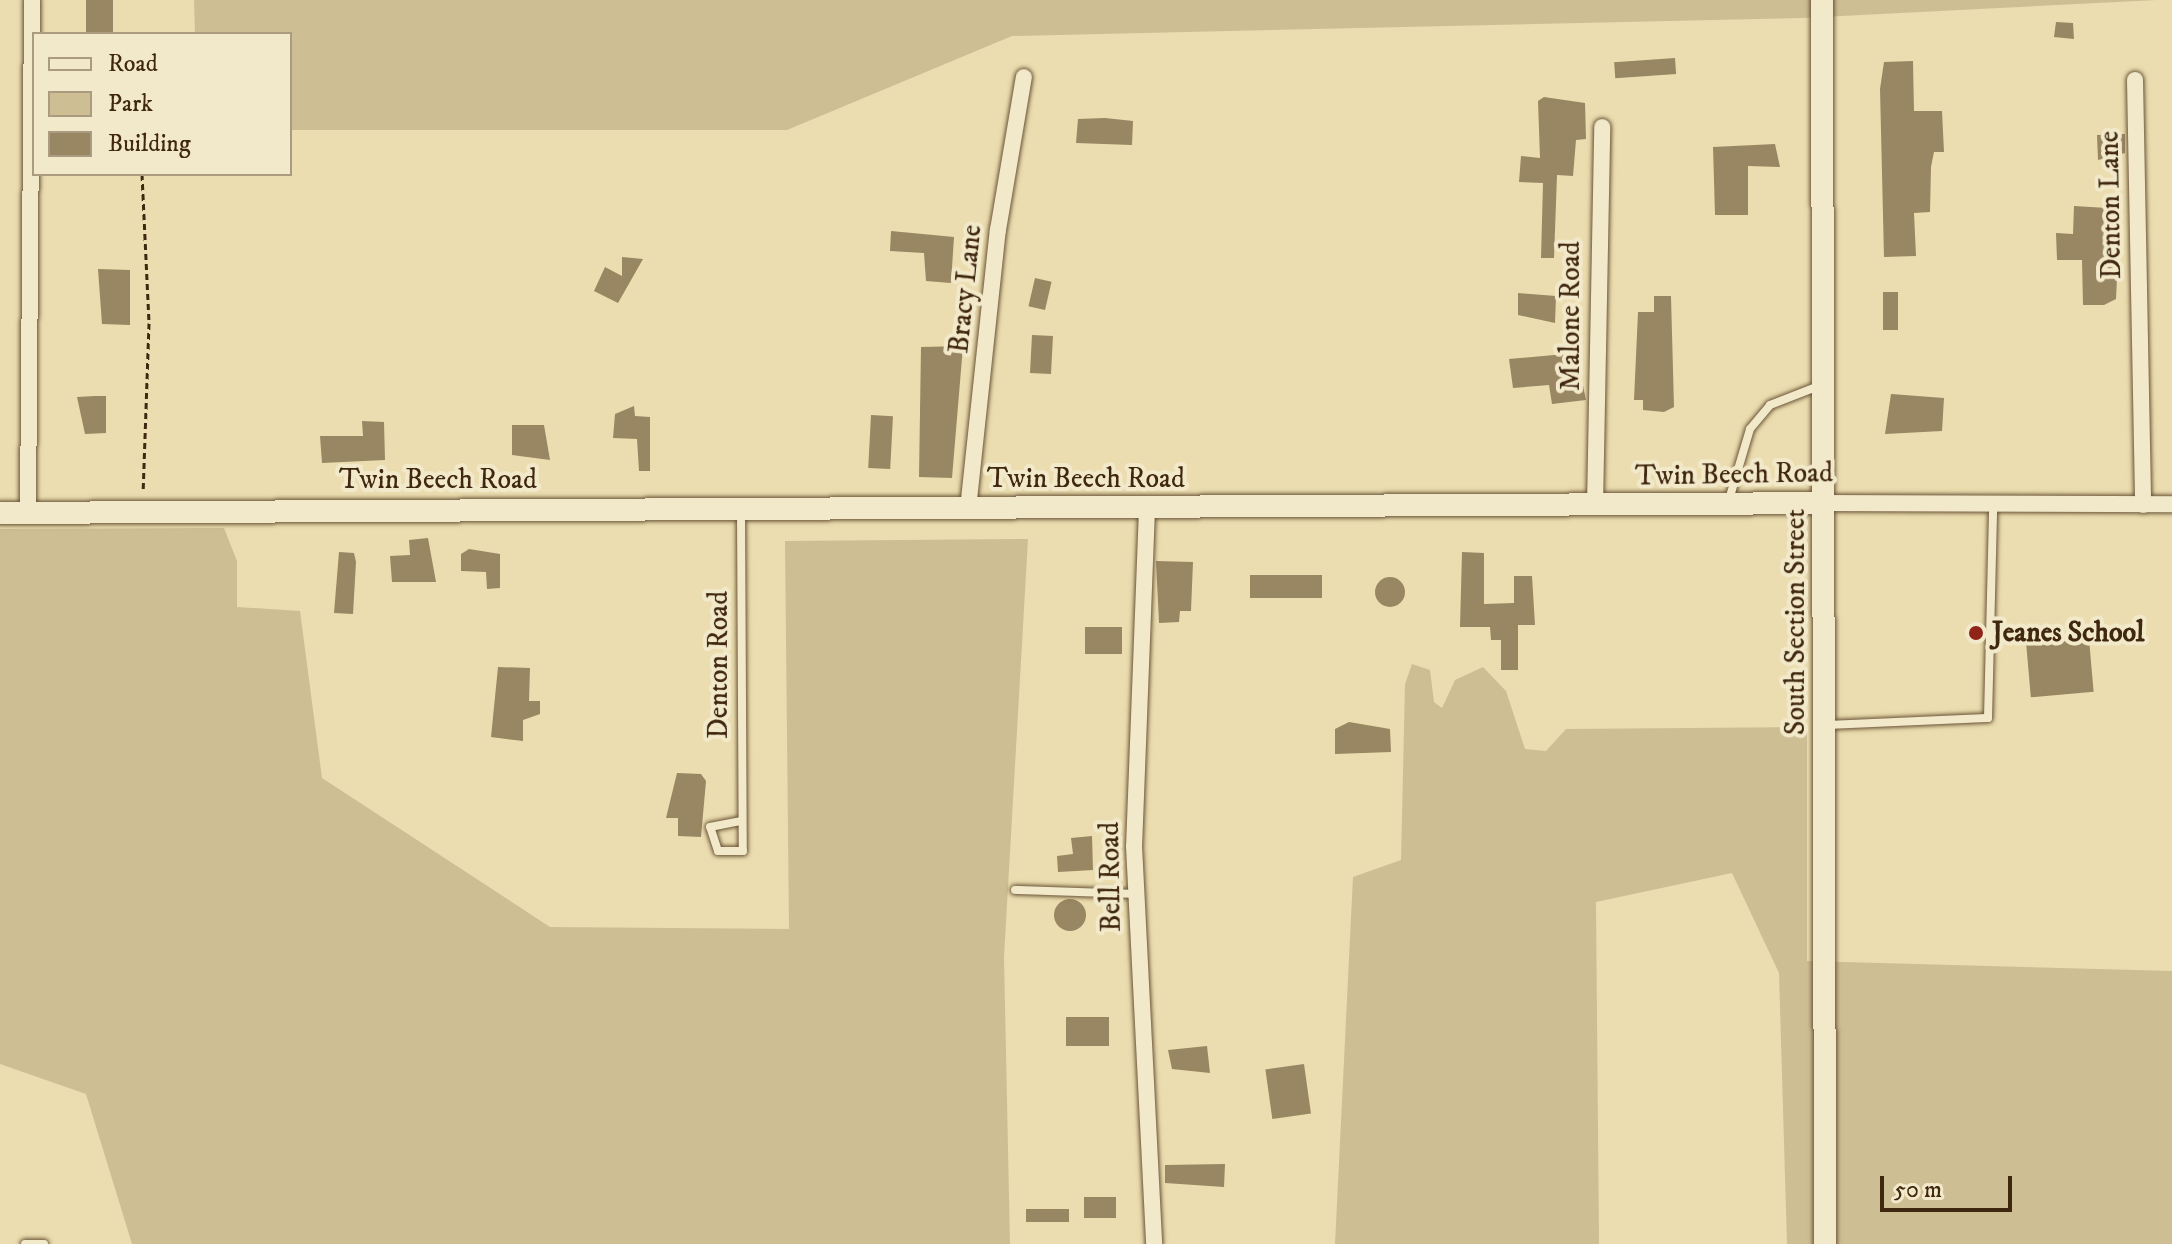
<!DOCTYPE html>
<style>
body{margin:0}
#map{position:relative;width:2172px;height:1244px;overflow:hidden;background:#ebddaf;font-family:"IM FELL DW Pica",serif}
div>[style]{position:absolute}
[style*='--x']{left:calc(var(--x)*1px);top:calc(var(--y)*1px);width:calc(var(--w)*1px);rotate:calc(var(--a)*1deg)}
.green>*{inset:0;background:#cebe94}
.building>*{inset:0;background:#998662;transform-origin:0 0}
.round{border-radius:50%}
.path>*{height:3px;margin-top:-1.5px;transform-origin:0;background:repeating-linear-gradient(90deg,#40270f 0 6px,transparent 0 10px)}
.roads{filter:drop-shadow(0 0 2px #6b5437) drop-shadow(0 0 2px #6b5437)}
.lane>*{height:8px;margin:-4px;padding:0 4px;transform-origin:4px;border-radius:4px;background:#f2e9cb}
.street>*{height:16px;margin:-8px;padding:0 8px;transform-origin:8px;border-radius:8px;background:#f2e9cb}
.secondary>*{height:22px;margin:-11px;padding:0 11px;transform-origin:11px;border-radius:11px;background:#f2e9cb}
.dots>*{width:22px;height:22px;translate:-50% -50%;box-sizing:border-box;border:4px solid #f2e9cb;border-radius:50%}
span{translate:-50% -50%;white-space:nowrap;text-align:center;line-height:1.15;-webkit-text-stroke:8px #f2e9cb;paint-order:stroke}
.street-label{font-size:28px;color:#40270f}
.poi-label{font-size:28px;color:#40270f;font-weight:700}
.left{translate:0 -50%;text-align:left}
.legend{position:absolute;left:32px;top:32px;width:260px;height:144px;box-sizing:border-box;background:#f2e9cb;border:2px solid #ab9b80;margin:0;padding:10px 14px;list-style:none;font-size:24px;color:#40270f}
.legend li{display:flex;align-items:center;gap:16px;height:40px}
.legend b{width:40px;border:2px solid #ab9b80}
.scale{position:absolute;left:1880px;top:1176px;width:132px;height:36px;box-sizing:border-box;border:4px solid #40270f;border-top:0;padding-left:10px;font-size:24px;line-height:28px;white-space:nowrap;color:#40270f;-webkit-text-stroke:6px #f2e9cb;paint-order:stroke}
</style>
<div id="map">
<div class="green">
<div style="clip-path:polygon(194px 0,2157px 0,1802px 18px,1012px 36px,787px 130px,290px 130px,290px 34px,195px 34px)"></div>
<div style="clip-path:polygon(224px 528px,237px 561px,237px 607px,300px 611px,322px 778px,550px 927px,789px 929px,785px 541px,1028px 539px,1004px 957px,1010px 1244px,132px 1244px,86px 1094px,0 1064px,0 529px)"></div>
<div style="clip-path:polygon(1412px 664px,1430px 670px,1434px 702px,1442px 708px,1455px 680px,1483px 667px,1506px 691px,1525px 749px,1546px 751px,1566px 729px,1807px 727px,1807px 961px,2172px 971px,2172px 1244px,1787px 1244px,1779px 973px,1732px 873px,1596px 902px,1599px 1244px,1335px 1244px,1353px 877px,1401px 860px,1405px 684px)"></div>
</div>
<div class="building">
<div style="left:86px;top:0;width:27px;height:34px"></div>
<div style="clip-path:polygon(2056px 22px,2073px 23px,2074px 39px,2054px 37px)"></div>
<div style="left:1675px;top:58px;width:16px;height:61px;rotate:86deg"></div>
<div style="clip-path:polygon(1913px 61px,1914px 111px,1942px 111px,1944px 152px,1934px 152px,1931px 167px,1930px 212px,1914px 213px,1916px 256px,1884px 257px,1880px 89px,1884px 62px)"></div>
<div style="clip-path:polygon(1544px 97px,1585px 103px,1586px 139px,1576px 140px,1573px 176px,1557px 175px,1554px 258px,1541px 258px,1543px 183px,1519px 182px,1521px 156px,1540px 158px,1538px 101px)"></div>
<div style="clip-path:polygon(1105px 118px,1133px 121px,1132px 145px,1076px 143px,1078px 119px)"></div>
<div style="clip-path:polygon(2125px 134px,2125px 153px,2098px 160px,2097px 135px)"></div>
<div style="clip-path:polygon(1775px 144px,1780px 167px,1748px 166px,1748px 215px,1715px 215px,1713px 147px)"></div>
<div style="clip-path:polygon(2074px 206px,2107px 208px,2104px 234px,2119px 235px,2116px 299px,2104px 305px,2083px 305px,2082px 260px,2057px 260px,2056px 233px,2073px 234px)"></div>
<div style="clip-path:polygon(891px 231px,954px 237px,951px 283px,926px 281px,924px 253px,890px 251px)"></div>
<div style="clip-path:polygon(622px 257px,643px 259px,618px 303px,594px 291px,605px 267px,622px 276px)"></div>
<div style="clip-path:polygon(98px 269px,130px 270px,130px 325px,102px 324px)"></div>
<div style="left:1035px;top:278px;width:17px;height:29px;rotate:13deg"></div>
<div style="left:1883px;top:292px;width:15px;height:38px"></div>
<div style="clip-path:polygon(1518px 293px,1556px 296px,1555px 323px,1518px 315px)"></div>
<div style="clip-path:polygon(1654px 296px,1671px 296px,1674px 407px,1664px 412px,1643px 410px,1643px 400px,1634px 400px,1638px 312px,1654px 312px)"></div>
<div style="left:1032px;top:335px;width:21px;height:38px;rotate:3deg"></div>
<div style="clip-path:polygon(963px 346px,952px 478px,919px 477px,921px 347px)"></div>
<div style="clip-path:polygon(1576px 353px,1586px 400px,1552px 404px,1549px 385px,1513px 388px,1509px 359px)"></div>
<div style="clip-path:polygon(1891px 394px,1944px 398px,1942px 431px,1885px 434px)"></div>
<div style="clip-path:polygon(95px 396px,106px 396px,106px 433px,85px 434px,77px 397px)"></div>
<div style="clip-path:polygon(634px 406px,635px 416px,650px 417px,650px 471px,639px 471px,637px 439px,613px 438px,615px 414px)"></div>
<div style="left:871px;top:415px;width:22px;height:53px;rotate:3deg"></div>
<div style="clip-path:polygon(362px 421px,384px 422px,385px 460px,322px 463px,320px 436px,363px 436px)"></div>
<div style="clip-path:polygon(512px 425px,544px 425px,550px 460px,512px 455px)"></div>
<div style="clip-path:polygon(428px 538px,436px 582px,392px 582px,390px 556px,410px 555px,409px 540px)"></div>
<div style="clip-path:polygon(469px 549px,500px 554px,500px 588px,487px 589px,486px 572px,461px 571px,461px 554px)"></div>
<div style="clip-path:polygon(339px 552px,354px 553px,356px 562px,353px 614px,334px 613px)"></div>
<div style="clip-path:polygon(1462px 552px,1484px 553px,1484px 604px,1514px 603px,1514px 576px,1532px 576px,1535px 625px,1518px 625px,1518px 670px,1501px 670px,1501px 640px,1491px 640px,1490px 627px,1460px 627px)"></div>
<div style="clip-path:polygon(1156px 561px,1193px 562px,1191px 611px,1180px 611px,1179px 622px,1159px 623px)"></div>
<div style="left:1250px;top:575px;width:72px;height:23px"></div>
<div class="round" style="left:1375px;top:577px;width:30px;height:30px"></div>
<div style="left:1085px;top:627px;width:37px;height:27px"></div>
<div style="left:2089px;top:639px;width:53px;height:63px;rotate:85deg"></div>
<div style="clip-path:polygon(498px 667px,530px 668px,529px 701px,540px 701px,540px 714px,523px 720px,523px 741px,491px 737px)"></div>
<div style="clip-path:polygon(1349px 722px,1390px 729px,1391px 752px,1335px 754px,1335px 729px)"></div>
<div style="clip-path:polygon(677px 773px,701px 774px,706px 781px,701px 837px,678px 836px,678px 818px,666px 818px)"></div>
<div style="clip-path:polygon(1092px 836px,1093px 870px,1058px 872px,1057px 856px,1073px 854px,1071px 838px)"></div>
<div class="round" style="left:1054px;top:899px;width:32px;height:32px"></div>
<div style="left:1066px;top:1017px;width:43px;height:29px"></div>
<div style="clip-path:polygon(1207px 1046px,1210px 1073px,1172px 1069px,1168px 1050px)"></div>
<div style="left:1304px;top:1064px;width:50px;height:39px;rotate:82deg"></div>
<div style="clip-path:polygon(1225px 1164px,1224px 1187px,1165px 1183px,1165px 1165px)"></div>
<div style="left:1084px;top:1197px;width:32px;height:21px"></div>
<div style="left:1026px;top:1209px;width:43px;height:13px"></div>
</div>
<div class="path">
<div style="--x:142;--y:174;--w:149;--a:87.3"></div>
<div style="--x:149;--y:323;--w:169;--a:92"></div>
</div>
<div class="roads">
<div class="lane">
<div style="--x:1728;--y:503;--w:77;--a:-73.4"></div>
<div style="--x:1750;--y:429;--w:31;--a:-50"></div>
<div style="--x:1770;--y:405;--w:53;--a:-21.2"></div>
<div style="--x:741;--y:510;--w:341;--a:89.7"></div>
<div style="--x:743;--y:851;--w:25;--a:180"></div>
<div style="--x:718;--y:851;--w:25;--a:-108"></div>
<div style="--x:710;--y:827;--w:32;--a:-11"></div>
<div style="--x:1826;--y:725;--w:162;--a:-2.5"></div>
<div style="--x:1988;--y:718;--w:212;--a:-88.6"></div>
<div style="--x:1015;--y:890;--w:119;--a:1.9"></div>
<div style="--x:25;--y:1244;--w:19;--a:0"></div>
</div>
<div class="street">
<div style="--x:2135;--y:80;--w:425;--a:88.9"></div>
<div style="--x:1826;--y:503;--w:346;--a:0.2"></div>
<div style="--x:1595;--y:506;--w:379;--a:-88.9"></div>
<div style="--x:968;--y:509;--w:281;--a:-83.9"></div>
<div style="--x:998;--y:230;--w:155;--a:-80.4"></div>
<div style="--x:1147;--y:509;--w:337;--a:92.2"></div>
<div style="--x:1134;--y:846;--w:399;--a:87.1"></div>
<div style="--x:28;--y:513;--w:513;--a:-89.55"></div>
</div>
<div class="secondary">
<div style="--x:1822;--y:0;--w:1244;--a:89.86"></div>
<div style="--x:0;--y:513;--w:1826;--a:-0.31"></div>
</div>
</div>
<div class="dots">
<div style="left:1976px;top:633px;background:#8f2418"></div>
</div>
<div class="street-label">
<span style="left:2111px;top:205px;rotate:-91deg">Denton Lane</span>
<span style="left:966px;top:289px;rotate:-84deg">Bracy Lane</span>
<span style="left:1571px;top:316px;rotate:-90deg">Malone Road</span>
<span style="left:1734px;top:475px;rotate:-1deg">Twin Beech Road</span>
<span style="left:1086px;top:479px">Twin Beech Road</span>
<span style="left:438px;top:480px">Twin Beech Road</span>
<span style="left:1796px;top:622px;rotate:-90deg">South Section Street</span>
<span style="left:719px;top:665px;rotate:-90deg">Denton Road</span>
<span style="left:1111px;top:877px;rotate:-91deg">Bell Road</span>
</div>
<div class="poi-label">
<span class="left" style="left:1992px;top:633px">Jeanes School</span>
</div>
<ul class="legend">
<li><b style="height:10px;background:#f2e9cb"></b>Road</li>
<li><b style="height:22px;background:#cebe94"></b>Park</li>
<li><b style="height:22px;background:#998662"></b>Building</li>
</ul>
<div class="scale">50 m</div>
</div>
